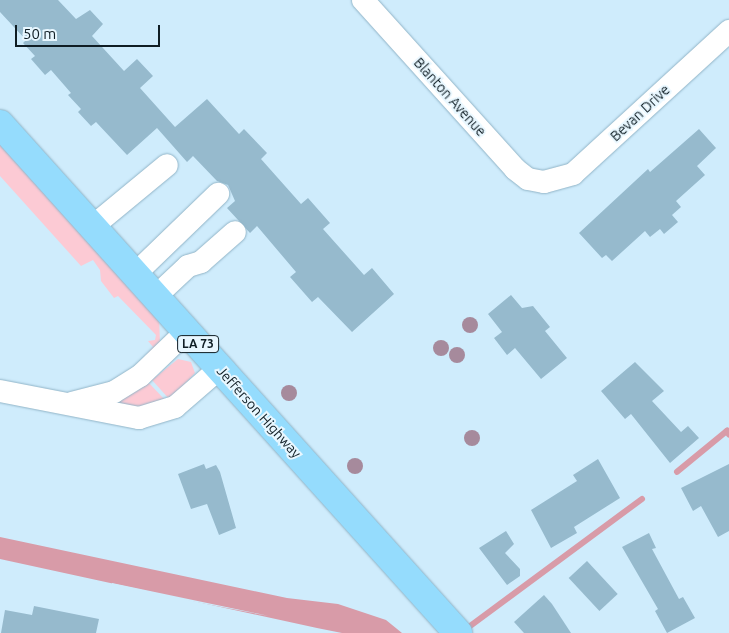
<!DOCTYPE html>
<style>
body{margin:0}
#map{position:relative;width:729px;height:633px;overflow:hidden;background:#cfecfc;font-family:Ubuntu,sans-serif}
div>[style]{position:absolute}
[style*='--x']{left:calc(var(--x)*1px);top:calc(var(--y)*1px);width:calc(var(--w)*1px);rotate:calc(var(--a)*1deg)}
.green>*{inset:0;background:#fccad4}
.water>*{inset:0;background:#d89ba8}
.pier>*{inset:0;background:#cfecfc}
.stream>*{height:5.5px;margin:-2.75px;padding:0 2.75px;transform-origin:2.75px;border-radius:2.75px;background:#d89ba8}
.building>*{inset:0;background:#96bacd;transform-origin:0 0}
.roads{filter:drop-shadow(0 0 1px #91b4c7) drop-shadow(0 0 1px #91b4c7)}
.minor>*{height:22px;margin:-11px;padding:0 11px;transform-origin:11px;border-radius:11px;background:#fff}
.major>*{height:28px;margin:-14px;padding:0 14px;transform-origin:14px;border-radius:14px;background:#95dcfd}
.trees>*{width:16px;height:16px;margin:-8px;border-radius:50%;background:#a68a9c}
span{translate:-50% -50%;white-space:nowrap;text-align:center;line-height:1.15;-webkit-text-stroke:4px #e8f7ff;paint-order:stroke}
.shield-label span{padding:1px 4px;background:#e8f7ff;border:1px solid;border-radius:4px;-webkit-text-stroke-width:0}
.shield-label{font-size:12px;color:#0f1d24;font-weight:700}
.street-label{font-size:14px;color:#0f1d24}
.scale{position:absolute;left:15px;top:25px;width:145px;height:22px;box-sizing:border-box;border:2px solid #0f1d24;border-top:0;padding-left:6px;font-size:15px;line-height:18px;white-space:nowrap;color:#0f1d24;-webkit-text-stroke:4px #e8f7ff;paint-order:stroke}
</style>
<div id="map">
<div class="green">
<div style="clip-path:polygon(0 139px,159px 316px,160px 343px,146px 360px,144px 357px,153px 347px,148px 341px,155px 340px,156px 335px,118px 296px,114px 298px,101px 281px,100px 270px,93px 260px,81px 266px,0 176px)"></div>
<div style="clip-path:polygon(178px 359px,191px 362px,195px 373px,170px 400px,152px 380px)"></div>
<div style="clip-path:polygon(148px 382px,166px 401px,132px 412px,117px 402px)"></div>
</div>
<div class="water">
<div style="clip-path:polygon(0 537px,287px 598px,338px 604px,386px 620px,402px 633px,342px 633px,317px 628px,0 559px)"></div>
</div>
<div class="pier">
<div style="clip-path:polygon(112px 583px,269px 616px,111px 586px)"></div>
</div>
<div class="stream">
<div style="--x:677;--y:472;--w:65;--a:-39.4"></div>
<div style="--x:727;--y:431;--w:4;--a:56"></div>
<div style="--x:465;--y:630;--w:220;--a:-36.5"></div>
</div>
<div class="building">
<div style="clip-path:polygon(0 0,58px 0,76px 19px,90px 10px,103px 24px,92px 36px,124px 71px,137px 59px,153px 76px,140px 88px,175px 127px,207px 99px,239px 134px,244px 129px,267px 153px,261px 159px,301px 204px,308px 198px,330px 223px,323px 229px,364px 275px,372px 268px,394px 294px,352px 332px,318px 297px,312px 302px,290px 277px,296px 272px,257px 226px,250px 233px,227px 208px,235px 201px,228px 185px,217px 181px,193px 156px,187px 162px,157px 128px,127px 155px,96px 122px,91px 126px,78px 112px,81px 109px,68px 95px,71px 93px,51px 70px,45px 75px,31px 59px,35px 56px,23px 43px,26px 40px,0 12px)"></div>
<div style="clip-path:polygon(699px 129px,716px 148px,697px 166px,705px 175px,676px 201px,681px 207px,672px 215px,678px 222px,664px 234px,660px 229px,650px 237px,645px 231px,612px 261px,606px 255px,602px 258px,579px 233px,648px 169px,650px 172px)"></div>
<div style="clip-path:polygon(511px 295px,522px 308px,533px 306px,550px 327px,545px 331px,567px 358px,541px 379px,515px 348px,507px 355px,494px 338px,502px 332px,488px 314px)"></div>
<div style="clip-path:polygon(635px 362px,664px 391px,652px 401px,681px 432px,688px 426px,699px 438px,670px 463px,631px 414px,625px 419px,601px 391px)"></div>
<div style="clip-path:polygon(598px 459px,620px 498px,574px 527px,577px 533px,551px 548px,531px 510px,577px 481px,573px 475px)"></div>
<div style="clip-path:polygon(204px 464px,206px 469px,216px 465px,220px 472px,236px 528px,219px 535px,207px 504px,191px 509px,178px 474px)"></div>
<div style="clip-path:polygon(729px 464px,729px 531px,718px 537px,701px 506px,693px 511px,681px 488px)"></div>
<div style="clip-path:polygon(506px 531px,514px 544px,505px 553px,520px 569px,520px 576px,507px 585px,479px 548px)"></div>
<div style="clip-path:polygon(649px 533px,656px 548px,652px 549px,679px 599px,683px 597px,695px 618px,667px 633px,655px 611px,658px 609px,622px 547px)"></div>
<div style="left:587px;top:561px;width:45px;height:25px;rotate:47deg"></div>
<div style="clip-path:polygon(544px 595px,552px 604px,571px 633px,524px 633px,514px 622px)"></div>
<div style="clip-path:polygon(34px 606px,99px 619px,96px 633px,1px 633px,5px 610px,32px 615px)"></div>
</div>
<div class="roads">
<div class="minor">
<div style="--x:363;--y:0;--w:227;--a:48"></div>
<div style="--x:515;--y:169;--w:16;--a:38"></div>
<div style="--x:528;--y:179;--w:16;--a:11"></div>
<div style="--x:544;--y:182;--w:30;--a:-15"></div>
<div style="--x:573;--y:174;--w:212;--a:-42.5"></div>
<div style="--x:92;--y:227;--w:97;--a:-39.6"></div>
<div style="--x:134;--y:275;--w:117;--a:-44"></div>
<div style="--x:155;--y:297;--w:45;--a:-43.2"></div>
<div style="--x:188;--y:266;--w:14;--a:-17"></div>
<div style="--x:201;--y:262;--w:45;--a:-41.4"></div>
<div style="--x:0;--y:391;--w:142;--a:11"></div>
<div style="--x:139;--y:418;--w:38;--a:-17"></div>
<div style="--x:175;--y:407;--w:60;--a:-40.9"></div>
<div style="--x:72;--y:403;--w:43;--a:-14.7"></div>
<div style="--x:114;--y:392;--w:31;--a:-32"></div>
<div style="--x:140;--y:376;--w:65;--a:-43.8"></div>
</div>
<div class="major">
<div style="--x:0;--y:124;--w:685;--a:48.02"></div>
</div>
</div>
<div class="trees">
<div style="left:470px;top:325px"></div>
<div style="left:441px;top:348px"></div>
<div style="left:457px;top:355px"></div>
<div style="left:289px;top:393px"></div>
<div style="left:472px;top:438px"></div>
<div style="left:355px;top:466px"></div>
</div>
<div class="shield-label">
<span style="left:198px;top:344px">LA 73</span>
</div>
<div class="street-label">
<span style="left:450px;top:97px;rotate:48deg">Blanton Avenue</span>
<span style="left:640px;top:113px;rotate:-43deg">Bevan Drive</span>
<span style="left:259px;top:412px;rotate:48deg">Jefferson Highway</span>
</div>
<div class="scale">50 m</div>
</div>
